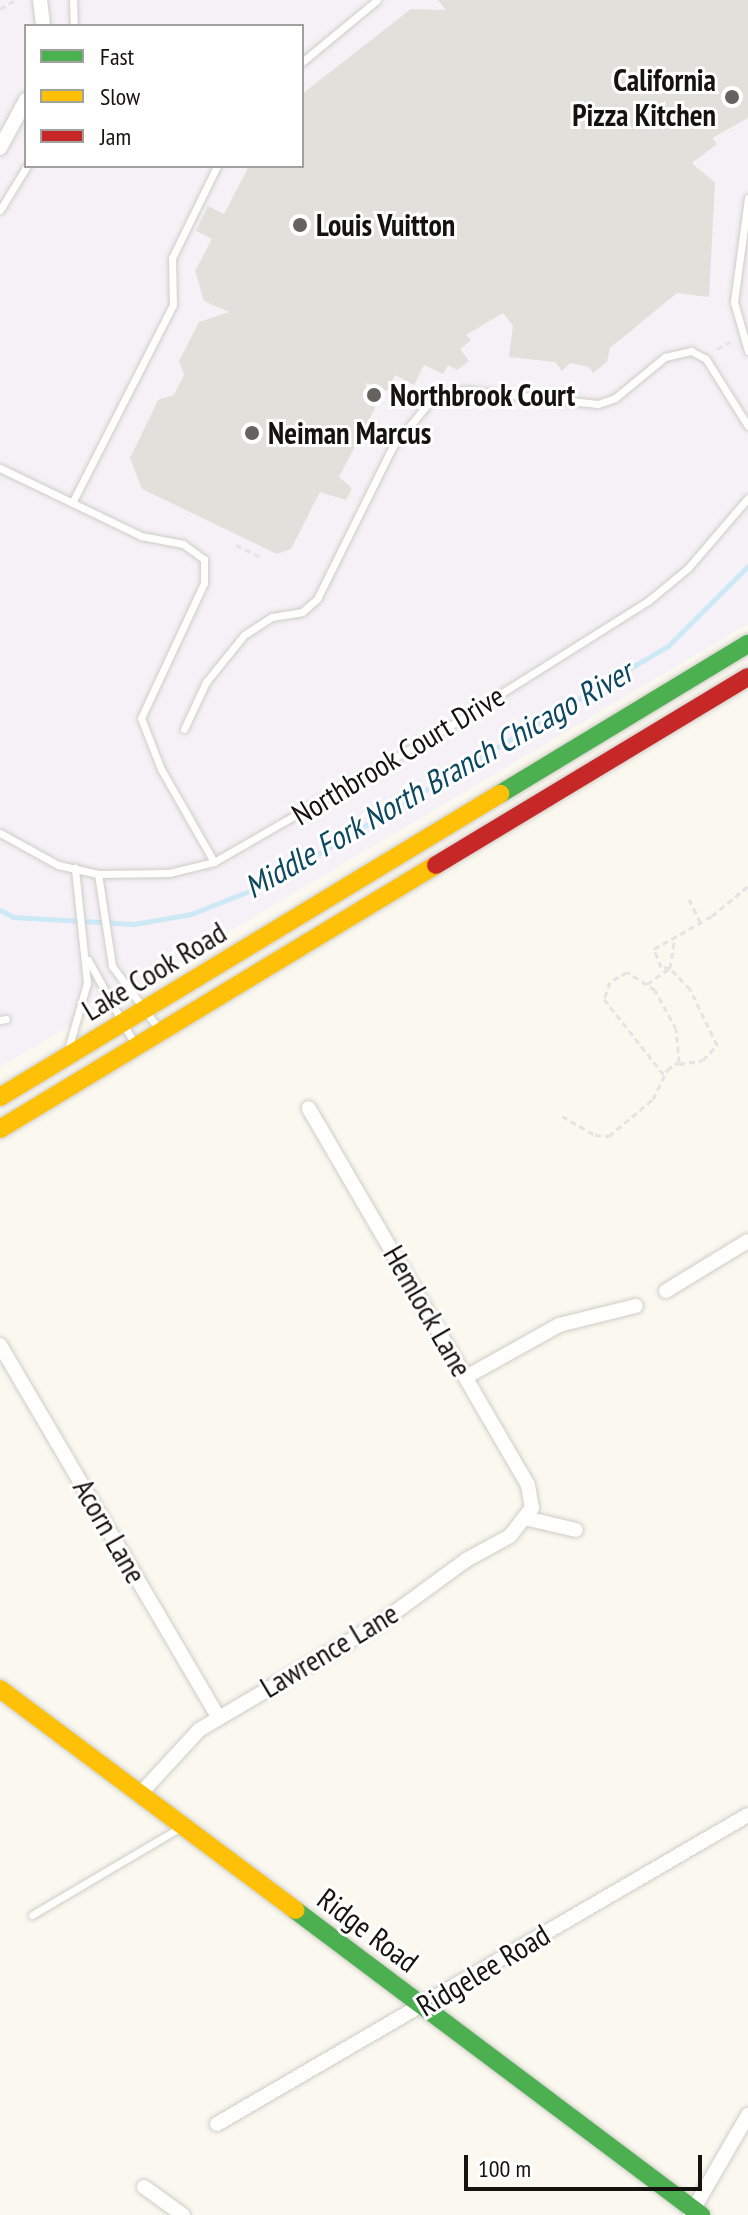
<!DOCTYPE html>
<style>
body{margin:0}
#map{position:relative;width:748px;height:2215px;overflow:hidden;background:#fbf8f0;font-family:"PT Sans Narrow",sans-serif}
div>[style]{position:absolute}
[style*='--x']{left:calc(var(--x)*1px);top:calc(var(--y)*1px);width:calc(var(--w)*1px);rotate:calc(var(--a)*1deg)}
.commercial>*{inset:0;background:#f6f1f7}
.stream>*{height:5px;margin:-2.5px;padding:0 2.5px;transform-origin:2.5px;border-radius:2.5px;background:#cde9f6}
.building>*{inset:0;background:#e2e0da}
.path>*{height:3px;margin-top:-1.5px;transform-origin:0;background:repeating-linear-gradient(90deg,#e5e4e2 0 6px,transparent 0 10px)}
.roads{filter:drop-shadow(0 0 2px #cfcdc7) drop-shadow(0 0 2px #cfcdc7)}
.lane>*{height:7px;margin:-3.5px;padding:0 3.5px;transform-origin:3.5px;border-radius:3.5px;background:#fefefd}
.street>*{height:14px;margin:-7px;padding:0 7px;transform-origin:7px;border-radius:7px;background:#fefefd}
.fast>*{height:18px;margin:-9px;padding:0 9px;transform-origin:9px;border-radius:9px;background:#4caf50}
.slow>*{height:18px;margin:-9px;padding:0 9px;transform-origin:9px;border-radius:9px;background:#ffc107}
.jam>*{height:18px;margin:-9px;padding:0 9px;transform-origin:9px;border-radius:9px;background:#c62828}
.dots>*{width:22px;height:22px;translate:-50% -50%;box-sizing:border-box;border:4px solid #fff;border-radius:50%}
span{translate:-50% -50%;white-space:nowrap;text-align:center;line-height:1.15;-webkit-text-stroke:6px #fff;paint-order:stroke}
.poi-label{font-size:30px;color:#15130f;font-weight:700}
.right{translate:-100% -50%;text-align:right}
.left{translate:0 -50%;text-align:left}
.street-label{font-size:30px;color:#15130f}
.water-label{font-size:32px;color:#0d4861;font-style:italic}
.legend{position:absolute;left:24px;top:24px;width:280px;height:144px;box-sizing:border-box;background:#fff;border:2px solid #a1a19f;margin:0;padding:10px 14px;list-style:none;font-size:24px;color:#15130f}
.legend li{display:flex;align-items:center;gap:16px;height:40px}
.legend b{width:40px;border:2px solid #a1a19f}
.scale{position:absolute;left:464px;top:2155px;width:238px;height:36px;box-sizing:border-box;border:4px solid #15130f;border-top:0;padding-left:10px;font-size:24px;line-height:28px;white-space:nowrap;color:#15130f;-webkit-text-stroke:6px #fff;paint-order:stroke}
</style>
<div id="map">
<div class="commercial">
<div style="clip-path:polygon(evenodd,0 0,748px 0,748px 624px,0 1067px,0 0,26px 26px,302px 26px,302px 166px,26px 166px,26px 26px)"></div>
</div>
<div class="stream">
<div style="--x:0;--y:910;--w:15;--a:28"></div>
<div style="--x:13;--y:917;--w:121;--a:3.3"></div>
<div style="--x:134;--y:924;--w:58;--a:-10"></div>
<div style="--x:191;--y:914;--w:82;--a:-21.5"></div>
<div style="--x:267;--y:884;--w:466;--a:-30.7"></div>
<div style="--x:668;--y:646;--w:113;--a:-45"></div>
</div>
<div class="building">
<div style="clip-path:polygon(438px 0,748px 0,748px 118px,712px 138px,717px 144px,692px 163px,715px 183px,709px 297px,677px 293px,610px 348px,607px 362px,593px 373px,589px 367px,570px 363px,562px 371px,555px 362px,509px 357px,513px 326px,503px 313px,466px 335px,471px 340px,460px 349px,469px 361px,457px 370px,448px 365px,443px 374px,424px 365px,414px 385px,395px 375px,387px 391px,365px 383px,375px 408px,339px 477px,352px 488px,346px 500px,320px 492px,291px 549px,277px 554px,142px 489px,130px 458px,158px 400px,174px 395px,184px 375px,179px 361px,199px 322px,229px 312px,204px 301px,195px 271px,212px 239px,196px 231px,208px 206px,224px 214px,249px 166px,302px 166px,302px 94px,411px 9px,446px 10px)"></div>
</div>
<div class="path">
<div style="--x:0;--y:9;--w:17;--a:-31"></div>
<div style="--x:717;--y:349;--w:15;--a:-28"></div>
<div style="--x:236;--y:545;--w:28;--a:26"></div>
<div style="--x:689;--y:899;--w:25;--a:64"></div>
<div style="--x:647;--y:984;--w:28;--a:-35"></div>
<div style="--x:670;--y:968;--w:31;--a:-81"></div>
<div style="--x:679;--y:1064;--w:24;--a:-9"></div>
<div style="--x:703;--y:1060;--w:21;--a:-47"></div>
<div style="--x:717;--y:1045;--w:62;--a:-115.7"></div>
<div style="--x:690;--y:989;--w:29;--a:-134"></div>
<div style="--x:670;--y:968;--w:9;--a:-174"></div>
<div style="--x:661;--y:967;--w:19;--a:-111"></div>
<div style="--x:654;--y:949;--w:67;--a:-29.6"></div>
<div style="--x:712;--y:916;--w:47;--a:-39.8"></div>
<div style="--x:562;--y:1116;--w:38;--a:30"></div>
<div style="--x:595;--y:1135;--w:14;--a:4"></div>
<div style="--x:609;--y:1136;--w:57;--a:-40.1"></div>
<div style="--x:653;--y:1099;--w:32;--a:-64"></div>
<div style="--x:667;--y:1070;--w:14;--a:-34"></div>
<div style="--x:679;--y:1062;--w:33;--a:-95"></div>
<div style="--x:676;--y:1029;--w:44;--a:-118.3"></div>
<div style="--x:655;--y:990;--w:33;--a:-147"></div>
<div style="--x:627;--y:972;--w:20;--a:150"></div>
<div style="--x:610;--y:982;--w:18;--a:109"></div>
<div style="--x:604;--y:999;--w:97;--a:51.7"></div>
</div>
<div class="roads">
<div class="lane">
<div style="--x:73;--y:0;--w:26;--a:88"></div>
<div style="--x:302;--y:62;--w:97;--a:-39.6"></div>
<div style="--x:748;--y:198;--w:105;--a:97.7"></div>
<div style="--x:734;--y:302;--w:51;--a:74.1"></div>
<div style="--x:0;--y:210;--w:52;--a:-58.5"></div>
<div style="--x:0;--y:468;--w:157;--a:25.7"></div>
<div style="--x:141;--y:536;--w:43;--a:10.8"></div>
<div style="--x:183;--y:544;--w:26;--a:36"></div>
<div style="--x:204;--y:559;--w:24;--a:90"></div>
<div style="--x:204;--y:583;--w:149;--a:115"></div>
<div style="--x:141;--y:718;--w:55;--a:68.6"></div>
<div style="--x:161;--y:769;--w:107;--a:60.3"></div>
<div style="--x:72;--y:503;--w:222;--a:-63"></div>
<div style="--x:173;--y:305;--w:47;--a:-91.2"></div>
<div style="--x:172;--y:258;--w:102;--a:-63.9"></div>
<div style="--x:184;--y:729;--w:52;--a:-64.9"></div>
<div style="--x:206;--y:682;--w:60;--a:-51"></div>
<div style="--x:244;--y:635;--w:33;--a:-33"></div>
<div style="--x:272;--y:617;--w:30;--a:-9"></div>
<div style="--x:302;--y:612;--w:20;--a:-41"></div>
<div style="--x:317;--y:599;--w:171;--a:-63.6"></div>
<div style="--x:393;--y:446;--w:61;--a:-50.3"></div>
<div style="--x:432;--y:399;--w:34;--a:-15"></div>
<div style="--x:465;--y:390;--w:134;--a:6"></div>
<div style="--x:598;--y:404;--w:18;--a:-19"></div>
<div style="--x:615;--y:398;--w:65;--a:-39.4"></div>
<div style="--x:665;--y:357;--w:27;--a:-13"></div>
<div style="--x:691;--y:351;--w:17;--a:28"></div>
<div style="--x:706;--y:359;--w:79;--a:57.9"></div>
<div style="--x:0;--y:833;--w:66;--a:28.9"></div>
<div style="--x:58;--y:865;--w:41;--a:12.7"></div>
<div style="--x:98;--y:874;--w:71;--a:-0.8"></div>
<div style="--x:169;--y:873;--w:46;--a:-13.7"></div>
<div style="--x:214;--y:862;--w:274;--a:-30"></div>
<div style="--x:451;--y:725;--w:233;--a:-32.2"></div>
<div style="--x:648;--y:601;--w:52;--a:-39.5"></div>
<div style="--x:688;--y:568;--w:92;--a:-49.4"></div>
<div style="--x:98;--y:874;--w:93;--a:81.3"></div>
<div style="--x:112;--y:966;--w:79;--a:53.3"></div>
<div style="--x:88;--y:960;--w:95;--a:61"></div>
<div style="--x:0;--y:1020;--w:6;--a:-9"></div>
<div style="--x:69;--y:1046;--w:66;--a:-74.1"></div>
<div style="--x:87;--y:983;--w:116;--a:-96"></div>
<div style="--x:32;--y:1915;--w:173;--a:-30.6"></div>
</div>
<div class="street">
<div style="--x:40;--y:0;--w:26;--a:83"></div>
<div style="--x:0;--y:148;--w:55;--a:-61.6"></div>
<div style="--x:666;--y:1291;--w:96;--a:-31.4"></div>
<div style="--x:0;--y:1345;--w:431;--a:59.6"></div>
<div style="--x:466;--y:1377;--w:107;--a:-29.2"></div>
<div style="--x:559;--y:1325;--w:79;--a:-13.9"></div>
<div style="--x:529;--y:1519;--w:48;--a:13.2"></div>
<div style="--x:140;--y:1794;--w:87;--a:-47.3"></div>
<div style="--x:199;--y:1730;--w:214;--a:-30.6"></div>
<div style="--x:383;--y:1621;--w:103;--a:-36.3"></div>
<div style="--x:466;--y:1560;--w:50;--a:-28.6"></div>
<div style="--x:510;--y:1536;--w:36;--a:-52"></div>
<div style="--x:532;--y:1508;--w:23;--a:-100"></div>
<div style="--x:528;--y:1485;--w:436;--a:-120.2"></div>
<div style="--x:217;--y:2124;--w:614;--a:-30.2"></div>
<div style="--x:144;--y:2187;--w:48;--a:35.7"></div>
<div style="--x:690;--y:2215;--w:116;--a:-59.9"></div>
</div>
<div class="fast">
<div style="--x:500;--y:794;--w:290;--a:-31.2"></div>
<div style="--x:295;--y:1910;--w:508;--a:36.92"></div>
</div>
<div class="slow">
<div style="--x:0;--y:1097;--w:585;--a:-31.22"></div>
<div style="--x:0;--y:1129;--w:510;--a:-31.2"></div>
<div style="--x:0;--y:1689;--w:369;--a:36.8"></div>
</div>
<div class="jam">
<div style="--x:436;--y:865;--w:364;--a:-31.1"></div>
</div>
</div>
<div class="dots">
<div style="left:732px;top:97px;background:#66635e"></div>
<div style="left:300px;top:225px;background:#66635e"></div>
<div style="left:374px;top:395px;background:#66635e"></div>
<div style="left:252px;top:433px;background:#66635e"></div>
</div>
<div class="poi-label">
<span class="right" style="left:716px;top:97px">California<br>Pizza Kitchen</span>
<span class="left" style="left:316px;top:225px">Louis Vuitton</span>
<span class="left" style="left:390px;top:395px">Northbrook Court</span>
<span class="left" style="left:268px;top:433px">Neiman Marcus</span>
</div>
<div class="street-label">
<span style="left:398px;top:755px;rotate:-31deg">Northbrook Court Drive</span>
<span style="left:154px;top:971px;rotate:-31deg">Lake Cook Road</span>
<span style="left:428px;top:1311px;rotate:60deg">Hemlock Lane</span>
<span style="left:110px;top:1531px;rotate:60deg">Acorn Lane</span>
<span style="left:329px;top:1650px;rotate:-31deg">Lawrence Lane</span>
<span style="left:368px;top:1930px;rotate:37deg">Ridge Road</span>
<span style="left:483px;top:1970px;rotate:-31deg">Ridgelee Road</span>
</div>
<div class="water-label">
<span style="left:438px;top:779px;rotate:-30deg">Middle Fork North Branch Chicago River</span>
</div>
<ul class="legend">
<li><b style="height:10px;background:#4caf50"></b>Fast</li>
<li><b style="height:10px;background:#ffc107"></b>Slow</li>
<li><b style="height:10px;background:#c62828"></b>Jam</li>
</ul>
<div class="scale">100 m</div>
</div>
